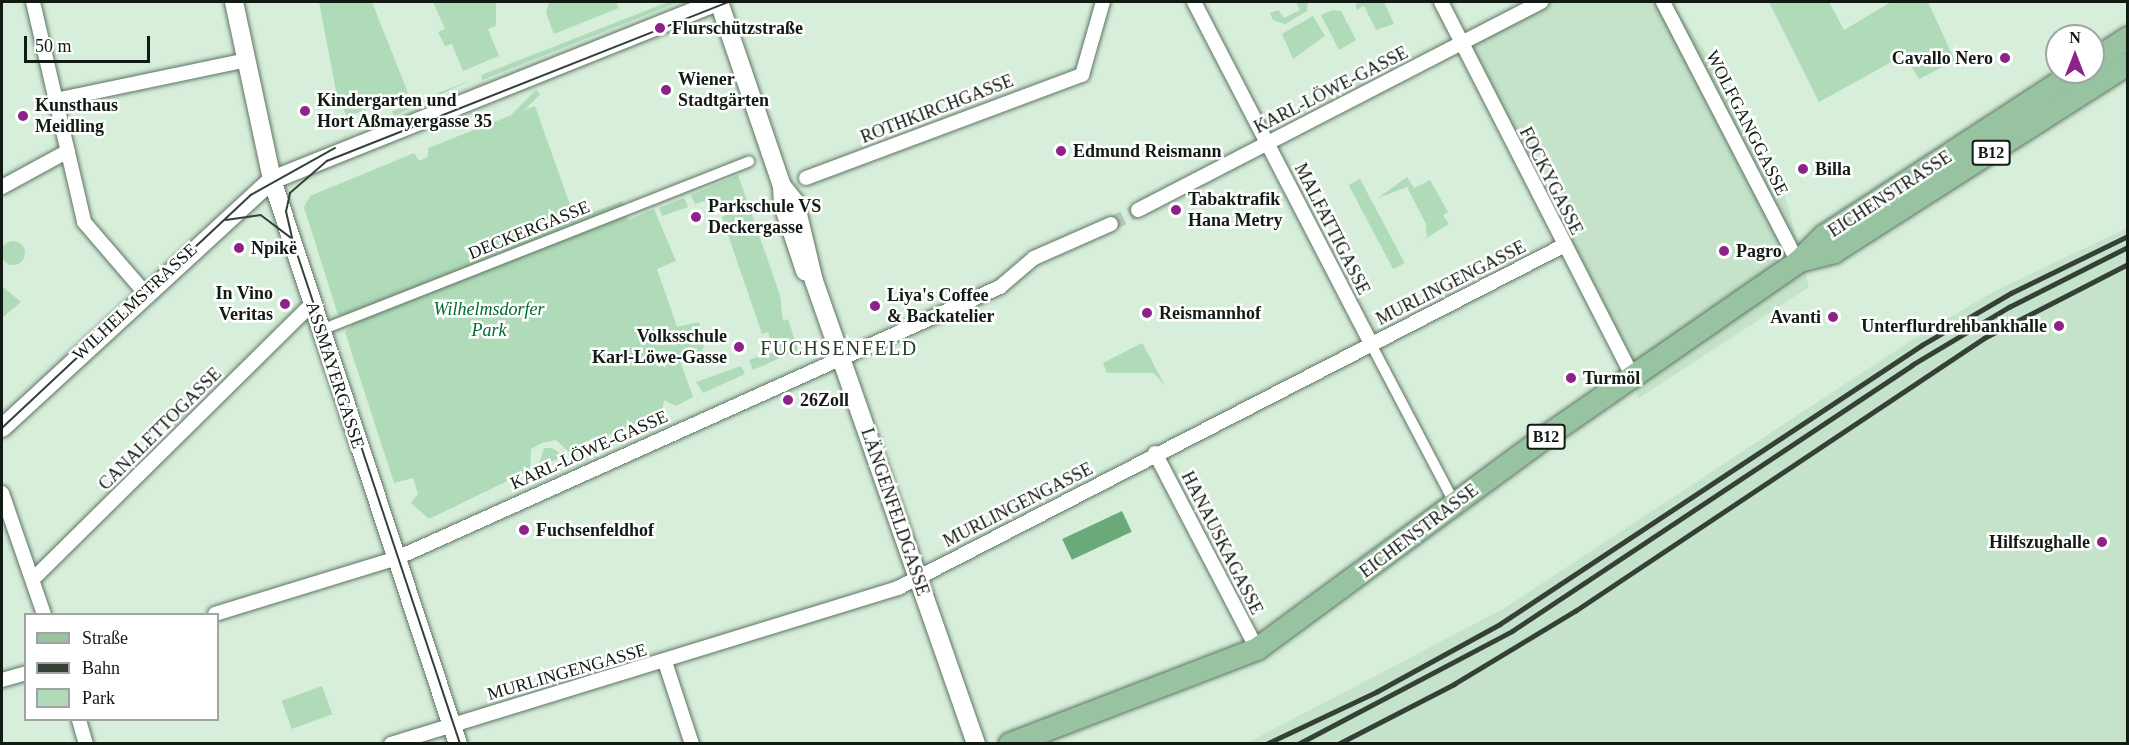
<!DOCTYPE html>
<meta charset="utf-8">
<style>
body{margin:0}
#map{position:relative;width:2129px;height:745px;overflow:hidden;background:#d6eeda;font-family:Georgia,serif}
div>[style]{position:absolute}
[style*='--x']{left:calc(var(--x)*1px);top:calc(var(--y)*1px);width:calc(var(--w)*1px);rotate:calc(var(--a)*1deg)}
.built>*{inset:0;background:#c5e3ca}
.green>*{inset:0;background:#b0dbb8;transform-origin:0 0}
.round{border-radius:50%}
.water>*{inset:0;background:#6aa978;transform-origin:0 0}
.minor-tunnel>*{height:14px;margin-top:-7px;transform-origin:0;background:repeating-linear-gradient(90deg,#b8cebc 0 14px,transparent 0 21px)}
.roads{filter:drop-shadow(0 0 2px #5f7463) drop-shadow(0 0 2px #5f7463)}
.pedestrian>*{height:10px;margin:-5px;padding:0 5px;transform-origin:5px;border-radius:5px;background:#fff}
.minor>*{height:14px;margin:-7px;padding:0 7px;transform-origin:7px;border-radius:7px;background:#fff}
.tertiary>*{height:18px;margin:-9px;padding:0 9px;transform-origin:9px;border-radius:9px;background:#fff}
.primary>*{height:22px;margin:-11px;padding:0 11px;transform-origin:11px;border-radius:11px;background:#97c3a1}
.tram>*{height:1.5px;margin:-0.75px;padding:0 0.75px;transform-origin:0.75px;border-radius:0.75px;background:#354137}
.rail>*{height:4.5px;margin:-2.25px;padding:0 2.25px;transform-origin:2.25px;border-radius:2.25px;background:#354137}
.dots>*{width:16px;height:16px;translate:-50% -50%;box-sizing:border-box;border:3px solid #fff;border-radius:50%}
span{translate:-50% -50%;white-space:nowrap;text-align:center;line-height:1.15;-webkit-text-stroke:5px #fff;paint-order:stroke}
.shield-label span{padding:2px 4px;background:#fff;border:2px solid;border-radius:4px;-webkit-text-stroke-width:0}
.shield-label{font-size:16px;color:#111a13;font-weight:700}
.poi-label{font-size:18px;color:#111a13;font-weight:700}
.left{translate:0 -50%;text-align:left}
.right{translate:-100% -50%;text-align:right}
.street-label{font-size:18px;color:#111a13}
.park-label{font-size:18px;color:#006b2e;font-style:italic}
.neighbourhood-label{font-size:20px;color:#2d4031;letter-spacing:1.5px}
.frame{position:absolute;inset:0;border:3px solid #111a13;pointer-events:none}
.legend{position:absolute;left:24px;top:613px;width:195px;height:108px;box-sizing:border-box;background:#fff;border:2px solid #a0a3a1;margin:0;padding:8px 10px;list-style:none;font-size:18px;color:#111a13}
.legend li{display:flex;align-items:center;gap:12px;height:30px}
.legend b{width:30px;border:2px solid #a0a3a1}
.north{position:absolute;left:2045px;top:24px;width:60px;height:60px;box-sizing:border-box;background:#fff;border:2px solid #a0a3a1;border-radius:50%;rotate:0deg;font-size:16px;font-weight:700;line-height:24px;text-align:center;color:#111a13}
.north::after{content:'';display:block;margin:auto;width:21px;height:27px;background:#8d2388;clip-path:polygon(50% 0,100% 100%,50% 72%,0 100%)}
.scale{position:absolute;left:24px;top:36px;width:126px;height:27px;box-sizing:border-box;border:3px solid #111a13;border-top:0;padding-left:8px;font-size:18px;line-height:21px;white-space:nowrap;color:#111a13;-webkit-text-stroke:4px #fff;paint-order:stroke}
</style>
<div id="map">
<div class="built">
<div style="clip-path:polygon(1541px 2px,1671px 2px,1730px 88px,1783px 188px,1809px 287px,1639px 398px,1462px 43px)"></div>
<div style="clip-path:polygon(2127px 228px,2127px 743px,1247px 743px,1503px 609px,1915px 338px,1993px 292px)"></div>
</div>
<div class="green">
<div style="clip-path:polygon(319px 2px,372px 2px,408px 93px,347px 117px,336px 91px)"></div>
<div style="clip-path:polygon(433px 2px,496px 2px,496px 26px,488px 29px,499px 56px,463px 71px,452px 44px,445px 46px,438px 32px,445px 29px)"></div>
<div style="clip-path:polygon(549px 2px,616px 2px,619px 8px,554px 34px,546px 13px)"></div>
<div style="clip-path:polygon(668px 2px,679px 2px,482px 80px,481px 75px)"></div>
<div style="clip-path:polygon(1296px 2px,1308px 2px,1307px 11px,1285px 24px,1273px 20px,1270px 13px,1278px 10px,1284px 18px,1300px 10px)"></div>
<div style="clip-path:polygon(1361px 2px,1384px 2px,1394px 24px,1376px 30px,1364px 6px,1357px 10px,1355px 5px)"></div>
<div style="clip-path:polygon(1769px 2px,1829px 2px,1844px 30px,1891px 2px,1928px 2px,1955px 61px,1919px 79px,1904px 55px,1819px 102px)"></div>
<div style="clip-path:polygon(1333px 10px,1341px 11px,1356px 40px,1339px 50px,1321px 15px)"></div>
<div style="clip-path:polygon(1313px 16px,1325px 36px,1293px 59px,1282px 34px)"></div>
<div style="clip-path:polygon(474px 79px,394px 116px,392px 111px)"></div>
<div style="left:536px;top:90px;width:6px;height:234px;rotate:45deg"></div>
<div style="clip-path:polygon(535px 106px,575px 219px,622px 201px,628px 220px,654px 209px,676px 261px,657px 269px,677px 327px,699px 322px,704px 344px,702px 353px,680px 361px,693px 397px,676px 406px,664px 400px,662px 412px,569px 452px,556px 440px,542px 443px,531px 449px,530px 470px,429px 519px,411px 503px,418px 494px,413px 478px,394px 483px,345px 332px,353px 324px,351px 316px,338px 315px,304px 207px,310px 196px,414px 153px,419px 161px,428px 157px,428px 148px)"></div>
<div style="clip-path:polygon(738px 175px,780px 295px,783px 321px,788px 319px,798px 350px,753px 370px,749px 360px,774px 351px,768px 332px,762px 334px,722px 217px,727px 214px,720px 196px,695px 204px,691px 195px)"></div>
<div style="clip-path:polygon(1407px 177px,1414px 188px,1430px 180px,1448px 212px,1443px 215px,1449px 224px,1420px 242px,1427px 237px,1426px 224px,1407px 187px,1378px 198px)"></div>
<div style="left:1360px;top:179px;width:95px;height:13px;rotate:62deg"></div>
<div style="clip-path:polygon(684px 198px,688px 207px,662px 216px,659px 208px)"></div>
<div class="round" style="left:1px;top:241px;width:24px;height:24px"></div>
<div style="clip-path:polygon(3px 287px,21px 302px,2px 318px,2px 288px)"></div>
<div style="clip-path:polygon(1142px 343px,1152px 361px,1165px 386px,1154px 373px,1107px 373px,1103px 363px)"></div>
<div style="clip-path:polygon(741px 366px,745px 374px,703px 393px,696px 382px)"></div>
<div style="clip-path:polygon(544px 448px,552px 448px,564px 456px,538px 468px)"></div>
<div style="left:322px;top:686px;width:30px;height:43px;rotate:70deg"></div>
</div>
<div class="water">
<div style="left:1122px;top:511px;width:23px;height:66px;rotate:65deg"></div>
</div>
<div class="minor-tunnel">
<div style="--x:1111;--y:224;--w:30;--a:-27"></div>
</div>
<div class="roads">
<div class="pedestrian">
<div style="--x:321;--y:330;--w:460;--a:-21.5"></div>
<div style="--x:1371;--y:344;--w:181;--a:62.3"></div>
</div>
<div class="minor">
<div style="--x:33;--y:2;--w:226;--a:76.9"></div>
<div style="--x:84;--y:222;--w:94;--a:49.3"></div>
<div style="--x:1194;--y:2;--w:385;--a:62.6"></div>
<div style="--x:1441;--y:2;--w:419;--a:62.9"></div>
<div style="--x:1663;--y:2;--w:293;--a:62.6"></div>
<div style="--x:56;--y:100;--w:195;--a:-11.8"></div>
<div style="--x:806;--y:178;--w:295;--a:-20.5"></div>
<div style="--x:1082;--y:75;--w:76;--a:-74"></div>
<div style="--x:2;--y:187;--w:75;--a:-28.6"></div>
<div style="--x:1138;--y:210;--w:454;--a:-27.3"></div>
<div style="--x:1155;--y:453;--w:221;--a:62.5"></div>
<div style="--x:2;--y:493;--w:128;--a:70.9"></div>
<div style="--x:33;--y:579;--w:392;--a:-44.6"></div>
<div style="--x:215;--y:614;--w:190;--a:-17.1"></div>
<div style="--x:397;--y:558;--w:661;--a:-24.2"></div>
<div style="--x:1000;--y:287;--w:45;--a:-40.5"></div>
<div style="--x:1034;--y:258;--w:84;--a:-23.8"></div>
<div style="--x:665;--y:662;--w:86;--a:71.8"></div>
<div style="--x:2;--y:680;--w:25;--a:-16"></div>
<div style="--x:79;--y:720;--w:25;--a:74"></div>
<div style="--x:391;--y:744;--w:530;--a:-17.1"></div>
<div style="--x:898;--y:588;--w:748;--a:-27.22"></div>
</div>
<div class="tertiary">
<div style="--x:234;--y:2;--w:182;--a:77.9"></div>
<div style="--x:272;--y:180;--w:594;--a:71.75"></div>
<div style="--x:719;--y:2;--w:194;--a:71.1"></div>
<div style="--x:782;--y:186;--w:19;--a:87"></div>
<div style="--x:783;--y:205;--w:70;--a:71.6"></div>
<div style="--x:782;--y:186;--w:21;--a:51"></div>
<div style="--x:795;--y:202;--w:81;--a:76.5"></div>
<div style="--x:814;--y:281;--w:491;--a:70.7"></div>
<div style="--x:2;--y:428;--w:367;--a:-42.6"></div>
<div style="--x:272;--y:180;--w:478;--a:-21.8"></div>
</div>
<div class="primary">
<div style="--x:2093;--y:61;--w:42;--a:-33.3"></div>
<div style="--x:1799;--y:261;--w:36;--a:-14"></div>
<div style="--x:1834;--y:252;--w:349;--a:-32.6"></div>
<div style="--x:1010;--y:744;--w:265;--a:-21"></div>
<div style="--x:1257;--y:649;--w:356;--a:-36.3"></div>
<div style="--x:1544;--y:438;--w:309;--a:-34.7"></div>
<div style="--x:1798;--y:262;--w:37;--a:-45"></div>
<div style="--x:1824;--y:236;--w:301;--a:-33.1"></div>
</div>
</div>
<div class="tram">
<div style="--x:226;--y:220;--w:35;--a:-8"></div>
<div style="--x:261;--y:215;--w:38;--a:37"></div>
<div style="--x:2;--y:428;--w:341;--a:-43.1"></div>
<div style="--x:251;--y:195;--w:96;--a:-29.2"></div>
<div style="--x:460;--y:744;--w:529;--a:-108.4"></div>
<div style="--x:293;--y:242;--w:31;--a:-103"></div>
<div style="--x:286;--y:212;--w:19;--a:-78"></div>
<div style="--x:290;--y:193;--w:49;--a:-40.9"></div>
<div style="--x:327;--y:161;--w:431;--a:-21.6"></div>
</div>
<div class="rail">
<div style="--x:1266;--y:744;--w:122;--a:-25.3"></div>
<div style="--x:1376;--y:692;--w:141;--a:-28.7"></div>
<div style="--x:1500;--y:624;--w:506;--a:-33.47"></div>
<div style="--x:1922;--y:345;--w:103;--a:-30.3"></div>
<div style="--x:2011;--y:293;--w:130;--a:-26"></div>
<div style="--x:1298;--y:744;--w:242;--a:-27.8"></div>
<div style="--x:1512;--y:631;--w:480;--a:-33.6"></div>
<div style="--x:1912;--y:365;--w:113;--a:-30.9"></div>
<div style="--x:2009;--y:307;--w:133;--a:-26.8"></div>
<div style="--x:1338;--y:744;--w:131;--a:-27.3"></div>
<div style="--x:1454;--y:684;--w:141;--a:-31.1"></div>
<div style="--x:1575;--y:611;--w:492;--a:-33.7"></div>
<div style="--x:1984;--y:338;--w:162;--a:-27.2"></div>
</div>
<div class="dots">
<div style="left:660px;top:28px;background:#8d2388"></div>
<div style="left:2005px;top:58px;background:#8d2388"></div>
<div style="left:666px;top:90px;background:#8d2388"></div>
<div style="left:305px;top:111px;background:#8d2388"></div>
<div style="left:23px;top:116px;background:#8d2388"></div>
<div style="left:1061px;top:151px;background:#8d2388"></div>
<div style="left:1803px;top:169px;background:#8d2388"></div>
<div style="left:1176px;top:210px;background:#8d2388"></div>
<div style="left:696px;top:217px;background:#8d2388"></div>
<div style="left:239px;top:248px;background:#8d2388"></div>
<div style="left:1724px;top:251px;background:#8d2388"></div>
<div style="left:285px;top:304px;background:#8d2388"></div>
<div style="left:875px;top:306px;background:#8d2388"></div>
<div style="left:1147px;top:313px;background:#8d2388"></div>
<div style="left:1833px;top:317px;background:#8d2388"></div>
<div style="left:2059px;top:326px;background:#8d2388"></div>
<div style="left:739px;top:347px;background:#8d2388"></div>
<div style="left:1571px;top:378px;background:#8d2388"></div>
<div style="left:788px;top:400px;background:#8d2388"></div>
<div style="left:524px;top:530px;background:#8d2388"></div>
<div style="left:2102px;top:542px;background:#8d2388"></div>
</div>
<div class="shield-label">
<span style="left:1991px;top:153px">B12</span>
<span style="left:1546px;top:437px">B12</span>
</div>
<div class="poi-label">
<span class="left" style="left:672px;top:28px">Flurschützstraße</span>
<span class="right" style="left:1993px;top:58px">Cavallo Nero</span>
<span class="left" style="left:678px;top:90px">Wiener<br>Stadtgärten</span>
<span class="left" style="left:317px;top:111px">Kindergarten und<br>Hort Aßmayergasse 35</span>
<span class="left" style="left:35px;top:116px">Kunsthaus<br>Meidling</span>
<span class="left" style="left:1073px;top:151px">Edmund Reismann</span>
<span class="left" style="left:1815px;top:169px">Billa</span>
<span class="left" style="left:1188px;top:210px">Tabaktrafik<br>Hana Metry</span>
<span class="left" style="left:708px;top:217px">Parkschule VS<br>Deckergasse</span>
<span class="left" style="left:251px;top:248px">Npikë</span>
<span class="left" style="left:1736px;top:251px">Pagro</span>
<span class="right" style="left:273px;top:304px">In Vino<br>Veritas</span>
<span class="left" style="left:887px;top:306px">Liya's Coffee<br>&amp; Backatelier</span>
<span class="left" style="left:1159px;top:313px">Reismannhof</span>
<span class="right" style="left:1821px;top:317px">Avanti</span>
<span class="right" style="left:2047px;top:326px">Unterflurdrehbankhalle</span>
<span class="right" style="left:727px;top:347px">Volksschule<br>Karl-Löwe-Gasse</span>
<span class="left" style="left:1583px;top:378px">Turmöl</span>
<span class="left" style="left:800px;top:400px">26Zoll</span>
<span class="left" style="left:536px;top:530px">Fuchsenfeldhof</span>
<span class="right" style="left:2090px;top:542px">Hilfszughalle</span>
</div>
<div class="street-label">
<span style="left:1331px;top:90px;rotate:-27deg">KARL-LÖWE-GASSE</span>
<span style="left:937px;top:109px;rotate:-21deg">ROTHKIRCHGASSE</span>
<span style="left:1747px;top:123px;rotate:63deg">WOLFGANGGASSE</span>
<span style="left:1551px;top:181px;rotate:63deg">FOCKYGASSE</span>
<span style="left:1890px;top:194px;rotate:-33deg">EICHENSTRASSE</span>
<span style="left:1332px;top:229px;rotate:63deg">MALFATTIGASSE</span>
<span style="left:529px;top:230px;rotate:-22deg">DECKERGASSE</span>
<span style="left:1451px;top:283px;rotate:-27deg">MURLINGENGASSE</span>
<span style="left:135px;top:302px;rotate:-43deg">WILHELMSTRASSE</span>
<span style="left:335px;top:375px;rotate:72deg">ASSMAYERGASSE</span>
<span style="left:160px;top:429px;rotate:-45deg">CANALETTOGASSE</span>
<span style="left:589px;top:450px;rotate:-24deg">KARL-LÖWE-GASSE</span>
<span style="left:1018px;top:505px;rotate:-27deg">MURLINGENGASSE</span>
<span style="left:895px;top:512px;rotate:71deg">LÄNGENFELDGASSE</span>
<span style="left:1419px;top:531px;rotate:-37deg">EICHENSTRASSE</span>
<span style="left:1222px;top:543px;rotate:63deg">HANAUSKAGASSE</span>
<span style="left:567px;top:672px;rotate:-16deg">MURLINGENGASSE</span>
</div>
<div class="park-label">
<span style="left:489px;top:320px">Wilhelmsdorfer<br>Park</span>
</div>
<div class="neighbourhood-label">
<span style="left:839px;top:348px">FUCHSENFELD</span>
</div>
<div class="frame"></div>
<ul class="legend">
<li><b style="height:8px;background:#97c3a1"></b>Straße</li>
<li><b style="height:8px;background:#354137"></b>Bahn</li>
<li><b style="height:16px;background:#b0dbb8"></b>Park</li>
</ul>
<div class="north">N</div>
<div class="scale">50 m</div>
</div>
